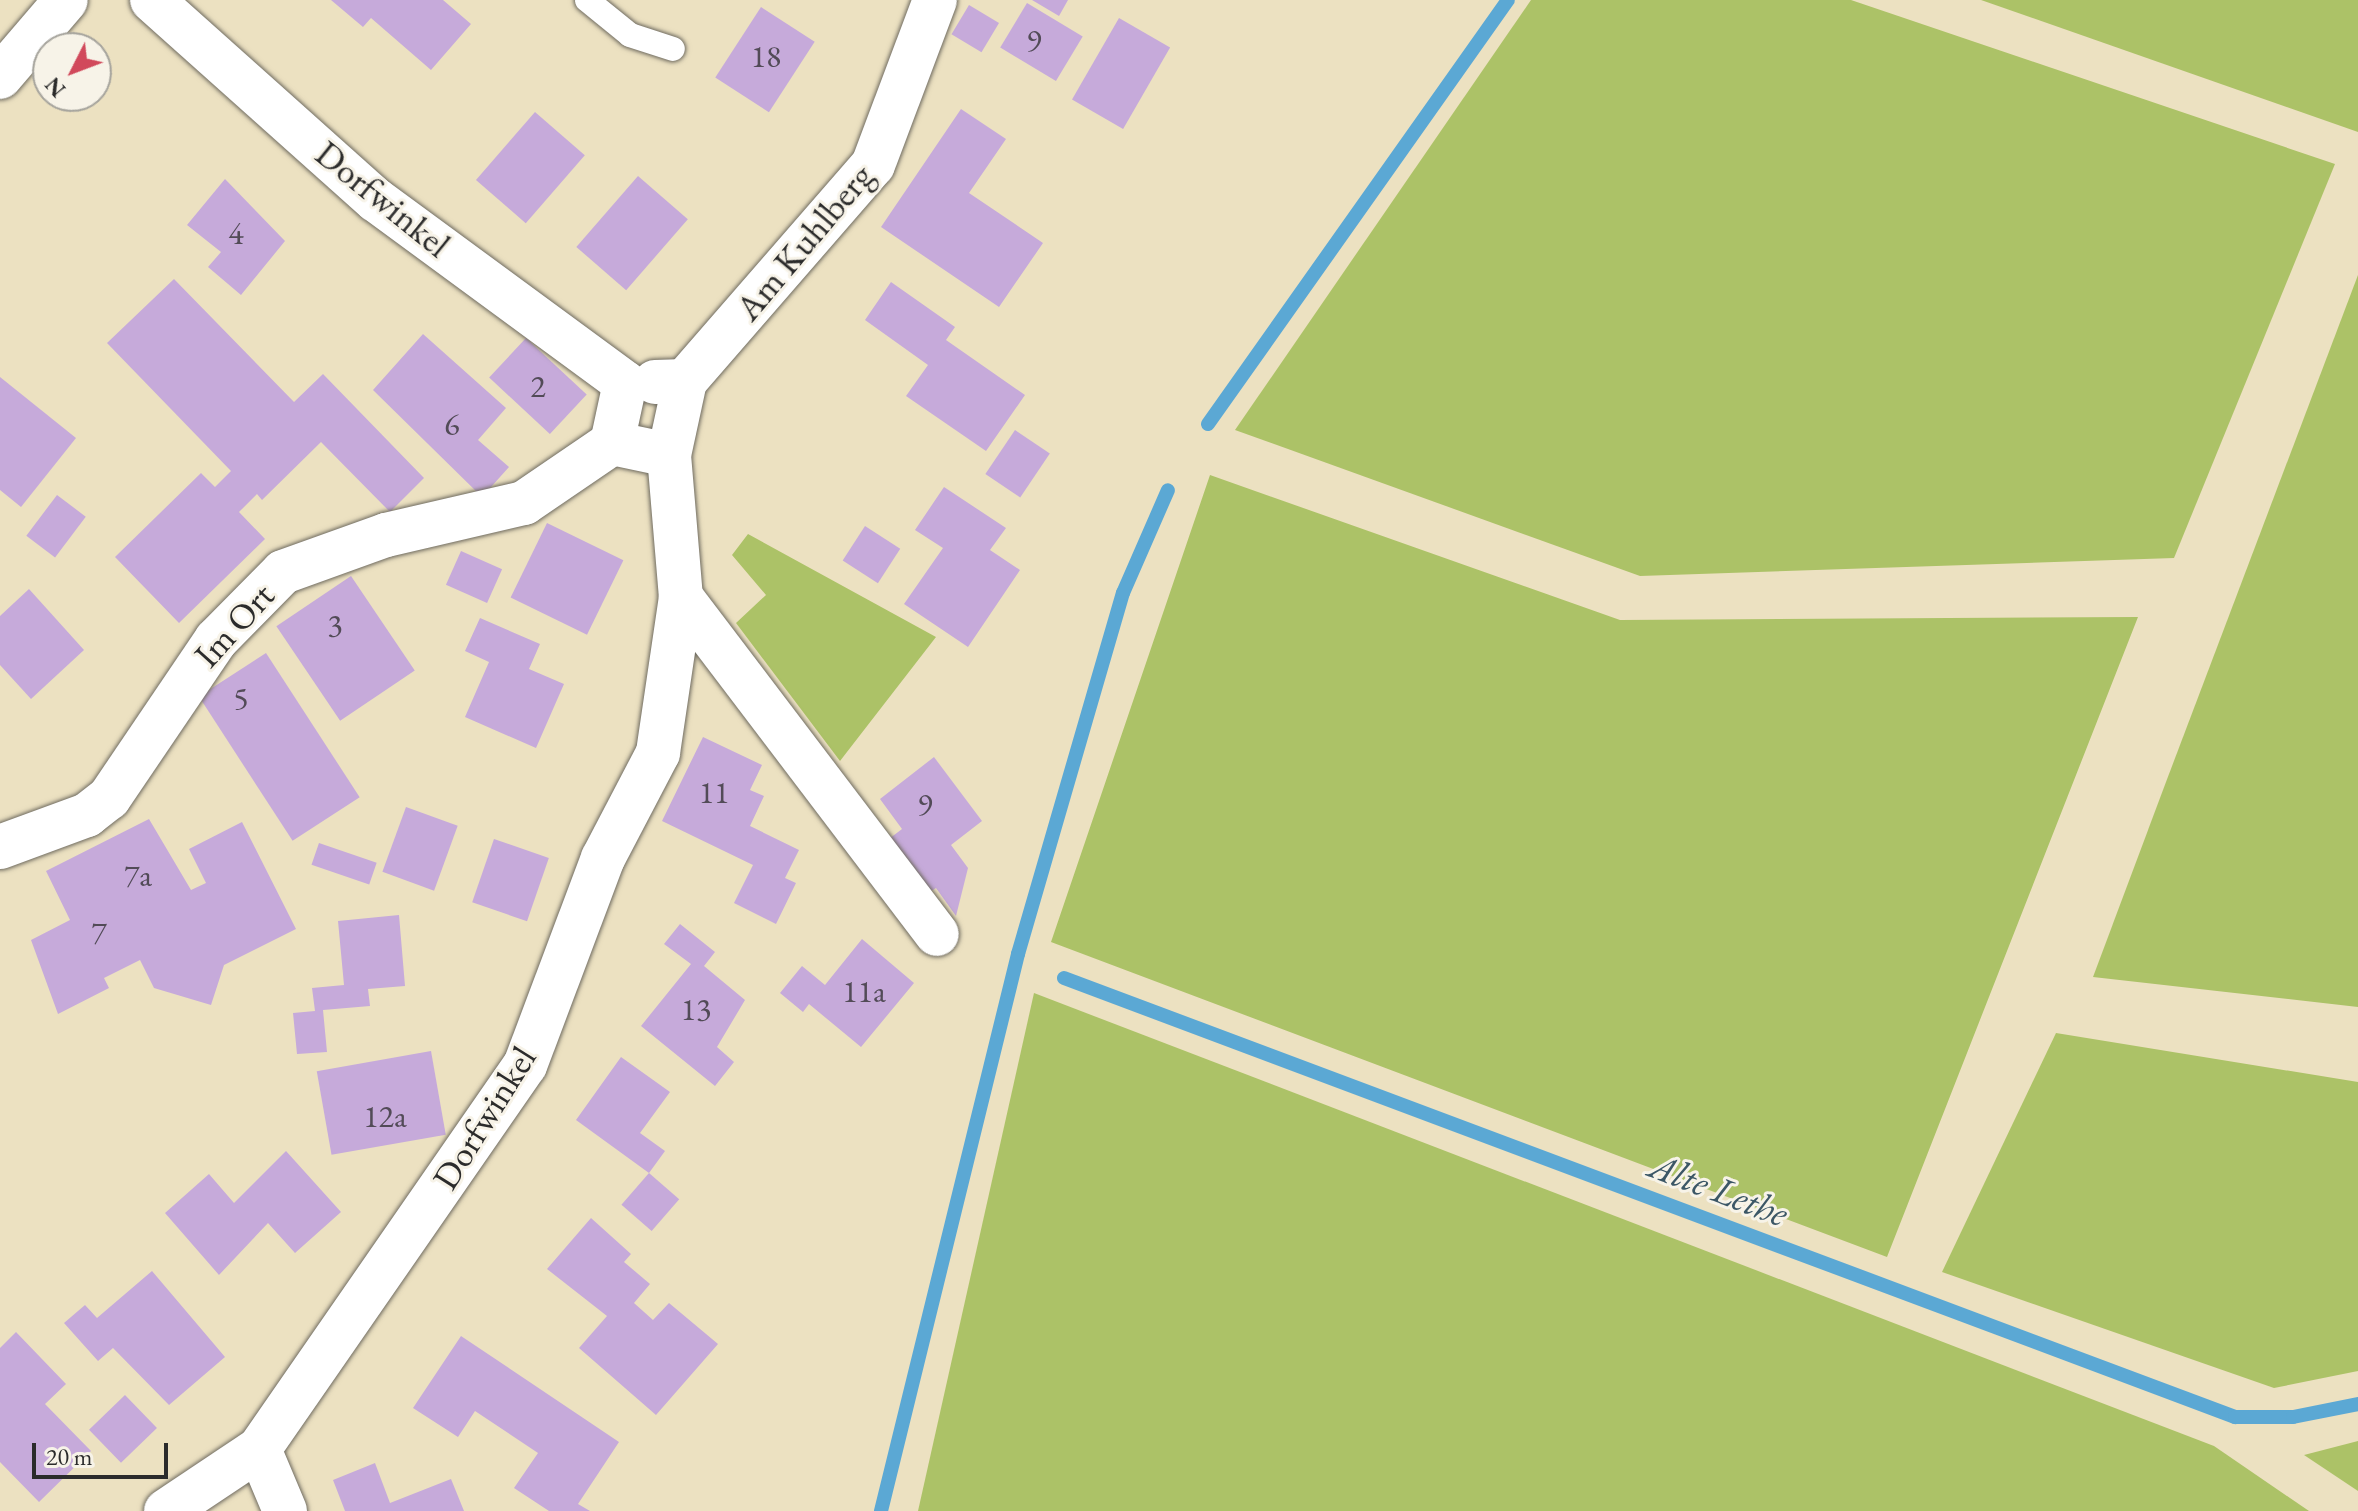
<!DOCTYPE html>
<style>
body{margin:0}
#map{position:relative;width:2358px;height:1511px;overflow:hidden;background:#ece1c1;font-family:"EB Garamond",serif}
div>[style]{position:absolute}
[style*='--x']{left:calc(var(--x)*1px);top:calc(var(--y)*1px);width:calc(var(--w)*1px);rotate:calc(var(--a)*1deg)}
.green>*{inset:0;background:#acc267}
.stream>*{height:14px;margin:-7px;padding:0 7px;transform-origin:7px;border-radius:7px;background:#5ba8d4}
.building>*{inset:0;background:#c6aada;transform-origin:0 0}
.roads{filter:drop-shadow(0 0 2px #6f6b60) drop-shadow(0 0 2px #6f6b60)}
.service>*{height:24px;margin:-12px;padding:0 12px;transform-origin:12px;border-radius:12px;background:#fff}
.minor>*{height:44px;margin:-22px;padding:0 22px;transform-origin:22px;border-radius:22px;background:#fff}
.secondary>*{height:44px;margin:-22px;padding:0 22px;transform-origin:22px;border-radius:22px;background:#fff}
span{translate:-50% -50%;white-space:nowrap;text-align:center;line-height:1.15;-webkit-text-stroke:6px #f7f3e8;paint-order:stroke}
.number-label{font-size:32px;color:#524b57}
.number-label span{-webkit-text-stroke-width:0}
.street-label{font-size:36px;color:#2b2b2b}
.water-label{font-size:38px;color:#3c5766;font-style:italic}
.north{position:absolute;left:32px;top:32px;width:80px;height:80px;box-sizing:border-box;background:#f7f3e8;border:2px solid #a5a39c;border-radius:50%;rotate:228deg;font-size:22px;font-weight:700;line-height:32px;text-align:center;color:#2b2b2b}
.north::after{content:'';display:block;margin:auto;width:28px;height:36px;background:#d1495b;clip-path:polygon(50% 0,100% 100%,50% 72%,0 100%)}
.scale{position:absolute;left:32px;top:1443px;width:136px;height:36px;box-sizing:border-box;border:4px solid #2b2b2b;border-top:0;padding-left:10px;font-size:24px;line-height:28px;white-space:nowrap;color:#2b2b2b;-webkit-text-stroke:6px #f7f3e8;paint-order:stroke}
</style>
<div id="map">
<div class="green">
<div style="clip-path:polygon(1531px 0,1851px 0,2335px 164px,2174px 558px,1640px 576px,1235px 430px)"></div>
<div style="clip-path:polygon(1981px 0,2358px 0,2358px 132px)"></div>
<div style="clip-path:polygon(2358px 275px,2358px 1007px,2093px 977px,2166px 782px)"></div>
<div style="clip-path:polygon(1210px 475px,1620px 620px,2138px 617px,1887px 1257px,1051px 942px)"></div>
<div style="clip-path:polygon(748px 534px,936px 637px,840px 761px,736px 623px,766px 595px,732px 555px)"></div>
<div style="clip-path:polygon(1034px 993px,2214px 1446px,2309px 1511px,918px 1511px)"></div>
<div style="clip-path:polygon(2056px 1033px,2358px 1082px,2358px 1371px,2274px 1388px,1942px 1272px)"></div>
<div style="clip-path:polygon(2358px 1441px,2358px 1491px,2304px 1455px)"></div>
</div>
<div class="stream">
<div style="--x:1208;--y:424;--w:519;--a:-54.72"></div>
<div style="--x:1064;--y:978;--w:1251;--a:20.55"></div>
<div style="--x:2235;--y:1417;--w:58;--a:0"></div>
<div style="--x:2293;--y:1417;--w:66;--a:-11.3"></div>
<div style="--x:881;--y:1511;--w:574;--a:-76.18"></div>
<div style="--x:1018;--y:954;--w:376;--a:-73.8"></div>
<div style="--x:1123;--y:593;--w:112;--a:-66.4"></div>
</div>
<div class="building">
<div style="clip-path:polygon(331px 0,443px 0,471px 24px,431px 70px,371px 18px,363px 27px)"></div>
<div style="clip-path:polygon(1032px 0,1068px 0,1059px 16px)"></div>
<div style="left:1027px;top:3px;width:65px;height:52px;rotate:31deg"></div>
<div style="left:969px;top:5px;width:35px;height:34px;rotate:31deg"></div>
<div style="left:761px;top:7px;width:64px;height:84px;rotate:33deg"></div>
<div style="left:1119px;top:18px;width:59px;height:94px;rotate:30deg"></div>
<div style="clip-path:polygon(961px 109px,1006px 139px,969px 193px,1043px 243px,999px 307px,881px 227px)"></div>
<div style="left:535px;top:112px;width:66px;height:90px;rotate:41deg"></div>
<div style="left:638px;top:176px;width:66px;height:94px;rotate:41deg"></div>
<div style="clip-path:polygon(225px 179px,285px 241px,241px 295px,208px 267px,221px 252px,187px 225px)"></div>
<div style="clip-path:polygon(174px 279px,294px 402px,323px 374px,424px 478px,390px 512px,321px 442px,262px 500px,257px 494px,239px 512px,265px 539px,179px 623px,115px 557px,201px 473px,215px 487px,231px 471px,107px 343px)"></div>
<div style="clip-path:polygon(891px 282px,955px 327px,946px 340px,1025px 395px,986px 451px,906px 396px,928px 365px,865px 320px)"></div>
<div style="clip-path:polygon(423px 334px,506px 408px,478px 440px,509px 467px,482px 497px,373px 390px)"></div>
<div style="left:526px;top:338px;width:83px;height:54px;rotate:43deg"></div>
<div style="clip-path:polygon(0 377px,76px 438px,21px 507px,0 490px)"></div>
<div style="left:1015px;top:430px;width:42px;height:53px;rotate:34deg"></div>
<div style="clip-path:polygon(944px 487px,1006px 528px,990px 550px,1020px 570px,968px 647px,904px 604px,943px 548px,915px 530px)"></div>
<div style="left:57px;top:495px;width:36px;height:51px;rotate:37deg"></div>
<div style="left:547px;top:523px;width:85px;height:83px;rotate:26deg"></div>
<div style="left:865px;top:526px;width:42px;height:41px;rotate:33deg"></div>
<div style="left:461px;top:551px;width:45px;height:37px;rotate:24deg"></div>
<div style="left:351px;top:576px;width:114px;height:90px;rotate:56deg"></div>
<div style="clip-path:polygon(29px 589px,84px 650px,31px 699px,0 665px,0 616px)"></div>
<div style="clip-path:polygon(480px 618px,540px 644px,529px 669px,564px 684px,536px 748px,465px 717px,489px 662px,465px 651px)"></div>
<div style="left:266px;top:653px;width:172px;height:80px;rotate:57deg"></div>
<div style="clip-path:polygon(703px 737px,762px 765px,750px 790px,764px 796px,750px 826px,799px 850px,785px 878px,796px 883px,776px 924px,734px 903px,753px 865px,662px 821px)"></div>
<div style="clip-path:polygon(934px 757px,982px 821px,951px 845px,968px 868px,956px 916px,936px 888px,925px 895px,885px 842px,902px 829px,880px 799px)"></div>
<div style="left:406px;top:807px;width:55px;height:69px;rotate:20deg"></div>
<div style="clip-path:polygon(149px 819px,191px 890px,206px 883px,189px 849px,242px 822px,296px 929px,224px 965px,211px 1005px,154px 988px,140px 960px,104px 978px,109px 988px,58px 1014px,31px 940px,70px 920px,46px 871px)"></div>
<div style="left:494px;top:839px;width:58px;height:67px;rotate:19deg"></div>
<div style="left:319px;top:843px;width:61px;height:23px;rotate:19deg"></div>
<div style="clip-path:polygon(399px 915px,405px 986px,368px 989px,370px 1006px,323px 1010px,327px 1052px,297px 1054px,293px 1013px,315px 1011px,312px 988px,344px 985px,338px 921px)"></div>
<div style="clip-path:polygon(680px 924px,715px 952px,704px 966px,745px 1000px,717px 1047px,734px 1062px,715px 1086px,641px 1026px,691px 964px,664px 944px)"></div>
<div style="clip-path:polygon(862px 939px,914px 983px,861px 1047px,809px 1004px,803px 1012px,780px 993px,802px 966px,825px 985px)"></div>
<div style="left:431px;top:1051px;width:85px;height:116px;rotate:80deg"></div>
<div style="clip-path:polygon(621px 1057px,670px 1092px,640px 1133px,665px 1151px,649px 1173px,576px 1120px)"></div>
<div style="clip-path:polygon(286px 1151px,341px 1212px,295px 1253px,268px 1223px,219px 1275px,165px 1213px,209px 1174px,234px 1203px)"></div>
<div style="left:649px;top:1173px;width:40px;height:42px;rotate:41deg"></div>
<div style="clip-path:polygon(591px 1218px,631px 1254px,624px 1262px,650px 1284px,634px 1303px,653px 1320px,669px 1303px,718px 1344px,656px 1415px,579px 1348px,607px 1316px,547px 1269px)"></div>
<div style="clip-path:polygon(152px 1271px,225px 1357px,169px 1405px,113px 1348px,98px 1361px,64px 1323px,85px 1305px,97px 1318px)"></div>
<div style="clip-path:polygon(16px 1332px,66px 1384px,45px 1404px,91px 1451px,39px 1502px,0 1462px,0 1348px)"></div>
<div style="clip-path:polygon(461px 1336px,619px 1442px,578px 1504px,590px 1511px,549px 1511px,514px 1488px,538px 1453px,475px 1411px,458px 1437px,413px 1408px)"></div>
<div style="left:125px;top:1395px;width:46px;height:50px;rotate:46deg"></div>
<div style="clip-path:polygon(375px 1463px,390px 1503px,451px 1479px,464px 1511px,345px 1511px,333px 1480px)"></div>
</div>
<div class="roads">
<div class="service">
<div style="--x:587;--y:0;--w:55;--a:39.1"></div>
<div style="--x:630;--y:35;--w:45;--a:18"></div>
</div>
<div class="minor">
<div style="--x:152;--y:0;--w:300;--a:41.8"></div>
<div style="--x:376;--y:200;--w:309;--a:36.3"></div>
<div style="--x:625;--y:383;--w:61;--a:102.2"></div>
<div style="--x:612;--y:443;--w:58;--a:11.9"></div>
<div style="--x:669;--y:455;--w:143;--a:85.2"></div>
<div style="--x:681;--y:597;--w:158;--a:98.4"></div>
<div style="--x:658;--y:753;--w:119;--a:117.6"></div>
<div style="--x:603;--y:858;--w:221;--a:110.6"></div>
<div style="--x:525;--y:1065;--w:467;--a:124.7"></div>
<div style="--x:259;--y:1449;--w:67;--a:67.2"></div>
<div style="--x:685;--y:381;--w:286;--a:-49"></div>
<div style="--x:873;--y:165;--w:176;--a:-69.4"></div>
<div style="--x:655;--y:382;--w:30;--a:-2"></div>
<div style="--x:685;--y:381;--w:76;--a:102.2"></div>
<div style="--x:681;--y:597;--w:423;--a:52.8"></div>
<div style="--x:0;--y:847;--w:93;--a:-20.2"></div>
<div style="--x:87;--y:815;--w:28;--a:-38"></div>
<div style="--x:109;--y:798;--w:191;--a:-55.9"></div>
<div style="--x:216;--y:640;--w:95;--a:-45.4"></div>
<div style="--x:283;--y:572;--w:109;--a:-19.8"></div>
<div style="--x:386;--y:535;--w:142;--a:-13.1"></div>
<div style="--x:524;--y:503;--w:107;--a:-34.3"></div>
<div style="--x:166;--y:1511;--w:112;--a:-33.7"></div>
</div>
<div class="secondary">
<div style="--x:0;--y:77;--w:101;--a:-49.4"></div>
</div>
</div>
<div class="number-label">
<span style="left:1034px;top:40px">9</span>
<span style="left:766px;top:56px">18</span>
<span style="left:236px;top:233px">4</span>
<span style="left:538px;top:386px">2</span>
<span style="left:452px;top:424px">6</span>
<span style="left:335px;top:625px">3</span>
<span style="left:241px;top:698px">5</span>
<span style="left:714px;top:792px">11</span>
<span style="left:925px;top:804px">9</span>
<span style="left:138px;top:875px">7a</span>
<span style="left:99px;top:932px">7</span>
<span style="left:864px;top:991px">11a</span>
<span style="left:696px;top:1009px">13</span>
<span style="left:385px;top:1116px">12a</span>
</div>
<div class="street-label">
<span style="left:383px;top:199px;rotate:39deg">Dorfwinkel</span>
<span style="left:804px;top:242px;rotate:-50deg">Am Kuhlberg</span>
<span style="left:234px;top:625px;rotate:-48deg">Im Ort</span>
<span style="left:484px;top:1118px;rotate:-58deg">Dorfwinkel</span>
</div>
<div class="water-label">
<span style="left:1719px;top:1189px;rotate:21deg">Alte Lethe</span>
</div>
<div class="north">N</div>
<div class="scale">20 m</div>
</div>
